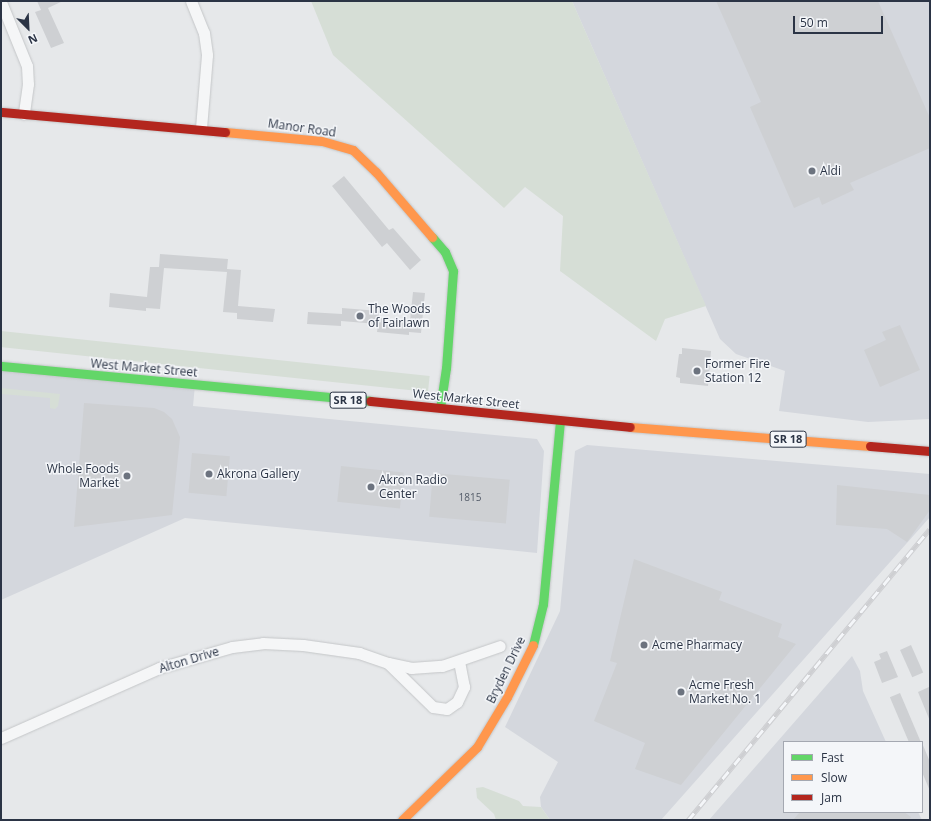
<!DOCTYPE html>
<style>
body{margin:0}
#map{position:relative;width:931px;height:821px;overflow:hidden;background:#e6e8ea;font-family:"Open Sans",sans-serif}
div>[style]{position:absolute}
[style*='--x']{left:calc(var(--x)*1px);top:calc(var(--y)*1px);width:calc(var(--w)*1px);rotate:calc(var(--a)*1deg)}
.built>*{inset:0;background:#d4d7dd}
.green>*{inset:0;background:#d6ded6;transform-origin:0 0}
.building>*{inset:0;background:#ced0d3;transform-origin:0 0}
.roads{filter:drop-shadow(0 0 1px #c4c6c8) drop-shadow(0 0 1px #c4c6c8)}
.street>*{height:11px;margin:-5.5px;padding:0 5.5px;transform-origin:5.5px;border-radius:5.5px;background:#f5f6f7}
.fast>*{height:9px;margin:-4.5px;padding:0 4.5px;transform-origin:4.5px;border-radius:4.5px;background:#63d668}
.slow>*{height:9px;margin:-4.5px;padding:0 4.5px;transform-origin:4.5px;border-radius:4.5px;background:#ff974d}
.jam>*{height:9px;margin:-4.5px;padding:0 4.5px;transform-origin:4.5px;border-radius:4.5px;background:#b3261e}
.rail>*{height:4.5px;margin-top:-2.25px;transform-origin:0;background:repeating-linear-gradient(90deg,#f4f6f9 0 9px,#cecfd2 0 18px);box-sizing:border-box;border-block:1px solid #cecfd2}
.dots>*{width:11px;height:11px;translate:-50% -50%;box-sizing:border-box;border:2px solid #f4f6f9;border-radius:50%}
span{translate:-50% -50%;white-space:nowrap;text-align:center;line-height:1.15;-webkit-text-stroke:3px #f4f6f9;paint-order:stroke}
.number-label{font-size:10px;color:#545c69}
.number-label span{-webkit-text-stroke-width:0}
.shield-label span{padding:1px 3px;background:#f4f6f9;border:1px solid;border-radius:3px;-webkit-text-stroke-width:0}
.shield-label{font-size:11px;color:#2b3445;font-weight:700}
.street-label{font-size:12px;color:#2b3445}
.poi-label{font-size:12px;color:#2b3445}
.left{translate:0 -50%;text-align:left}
.right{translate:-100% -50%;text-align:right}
.frame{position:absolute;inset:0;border:2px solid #2b3445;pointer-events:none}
.legend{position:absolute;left:783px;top:741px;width:140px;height:72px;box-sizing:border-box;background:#f4f6f9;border:1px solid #a4a8b1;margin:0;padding:5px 7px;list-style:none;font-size:12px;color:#2b3445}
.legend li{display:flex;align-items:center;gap:8px;height:20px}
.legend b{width:20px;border:1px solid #a4a8b1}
.north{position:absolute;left:8px;top:8px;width:40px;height:40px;-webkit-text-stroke:3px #f4f6f9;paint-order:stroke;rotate:156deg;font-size:11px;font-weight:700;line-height:16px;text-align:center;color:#2b3445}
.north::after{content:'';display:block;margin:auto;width:14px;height:18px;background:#2b3445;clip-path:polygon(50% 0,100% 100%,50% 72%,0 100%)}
.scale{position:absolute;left:793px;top:16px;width:90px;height:18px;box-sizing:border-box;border:2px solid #2b3445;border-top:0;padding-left:5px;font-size:12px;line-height:14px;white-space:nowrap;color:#2b3445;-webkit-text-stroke:3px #f4f6f9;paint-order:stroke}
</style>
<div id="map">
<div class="built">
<div style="clip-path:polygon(572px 1px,930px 1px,930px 419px,868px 422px,779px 411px,785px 371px,736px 354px,720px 339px)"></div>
<div style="clip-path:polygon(1px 366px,195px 385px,193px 406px,537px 439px,544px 451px,537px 553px,185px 518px,1px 600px)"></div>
<div style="clip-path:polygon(587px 445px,930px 474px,930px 517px,661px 820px,550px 820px,541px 807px,540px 797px,558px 762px,505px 727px,560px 611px,575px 451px)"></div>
<div style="clip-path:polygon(852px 656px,860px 671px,863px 691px,886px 742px,784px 742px,784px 812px,918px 812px,922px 820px,709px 820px)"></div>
</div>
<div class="green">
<div style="clip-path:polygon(311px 1px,572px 1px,706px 306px,665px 319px,656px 341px,560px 271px,563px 216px,525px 187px,504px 208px,333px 55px)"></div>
<div style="left:1px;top:331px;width:431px;height:16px;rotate:6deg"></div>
<div style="clip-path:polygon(1px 388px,60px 394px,58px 406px,55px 409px,50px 408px,50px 398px,1px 394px)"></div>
<div style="clip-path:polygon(483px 787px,519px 801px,523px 806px,541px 807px,550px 820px,496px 820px,494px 814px,477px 798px,476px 788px)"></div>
</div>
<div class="building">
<div style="clip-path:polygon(37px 1px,63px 1px,48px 8px,64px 43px,51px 48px,35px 12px,41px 10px)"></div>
<div style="clip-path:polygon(716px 1px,878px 1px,930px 118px,930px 148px,850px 183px,854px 190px,822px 205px,819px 197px,794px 208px,750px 107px,761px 102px)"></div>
<div style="clip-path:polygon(344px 176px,389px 230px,393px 228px,421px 260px,410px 270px,387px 243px,382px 247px,332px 186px)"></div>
<div style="clip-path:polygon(160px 254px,228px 259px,227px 269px,241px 270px,238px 306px,275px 309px,273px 322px,237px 319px,237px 313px,223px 312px,227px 272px,164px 268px,160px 309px,146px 308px,146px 311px,109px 307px,110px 293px,147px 297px,150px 267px,159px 267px)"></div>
<div style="clip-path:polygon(413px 292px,425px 293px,421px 333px,409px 332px,409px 335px,377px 332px,378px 324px,341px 321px,341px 326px,307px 324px,308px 312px,342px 314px,342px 308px,379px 311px,379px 318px,410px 321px)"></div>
<div style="clip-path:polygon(900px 325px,920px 370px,880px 387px,864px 350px,886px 340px,882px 332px)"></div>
<div style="clip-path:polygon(682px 348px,711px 351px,708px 386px,680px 383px,680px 378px,676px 377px,679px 354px,682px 354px)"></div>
<div style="clip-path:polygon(84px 403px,154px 408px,164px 412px,172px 419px,180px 437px,172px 515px,74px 527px)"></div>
<div style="left:192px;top:453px;width:38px;height:40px;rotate:5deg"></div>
<div style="left:341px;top:466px;width:63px;height:36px;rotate:6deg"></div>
<div style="left:433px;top:473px;width:77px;height:44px;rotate:5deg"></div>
<div style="clip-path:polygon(837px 485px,930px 495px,930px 510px,907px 542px,887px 529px,836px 525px)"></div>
<div style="clip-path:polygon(634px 559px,722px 592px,719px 600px,782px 624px,778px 637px,796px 644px,681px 785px,635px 769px,645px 743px,594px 721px,617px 663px,610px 661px)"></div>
<div style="left:911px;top:645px;width:30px;height:12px;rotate:66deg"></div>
<div style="clip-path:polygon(887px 651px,898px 677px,882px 683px,874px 662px,881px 659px,879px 654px)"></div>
<div style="clip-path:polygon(929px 687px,930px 690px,930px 721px,918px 692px)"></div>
<div style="left:900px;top:693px;width:53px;height:11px;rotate:67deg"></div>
<div style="clip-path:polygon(922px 743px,930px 762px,930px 791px,922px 772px)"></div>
<div style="clip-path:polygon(800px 812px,904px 812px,911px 817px,909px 820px,793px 820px)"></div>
</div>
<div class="roads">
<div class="street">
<div style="--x:191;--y:1;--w:35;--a:68"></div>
<div style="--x:204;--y:33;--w:22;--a:82"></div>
<div style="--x:207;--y:55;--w:73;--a:94.7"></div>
<div style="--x:1;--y:2;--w:69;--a:67.9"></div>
<div style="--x:27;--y:66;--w:18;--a:87"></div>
<div style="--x:28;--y:84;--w:30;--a:98"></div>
<div style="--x:388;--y:663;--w:24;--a:12"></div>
<div style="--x:411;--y:668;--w:31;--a:-4"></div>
<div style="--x:442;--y:666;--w:61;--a:-19"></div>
<div style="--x:1;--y:738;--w:173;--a:-23.9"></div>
<div style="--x:159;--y:668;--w:76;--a:-16"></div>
<div style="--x:232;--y:647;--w:31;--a:-7"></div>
<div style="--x:263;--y:643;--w:40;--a:2.9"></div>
<div style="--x:303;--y:645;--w:57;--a:8.1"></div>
<div style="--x:359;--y:653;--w:31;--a:19"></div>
<div style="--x:388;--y:663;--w:63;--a:44.4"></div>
<div style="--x:433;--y:707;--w:14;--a:8"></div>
<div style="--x:447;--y:709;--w:12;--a:-35"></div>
<div style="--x:457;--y:702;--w:17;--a:-65"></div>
<div style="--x:464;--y:687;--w:26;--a:-101"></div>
</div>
<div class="fast">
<div style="--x:432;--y:237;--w:20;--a:49"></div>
<div style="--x:445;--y:252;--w:21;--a:67"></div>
<div style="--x:453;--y:271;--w:97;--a:94.1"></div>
<div style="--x:446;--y:368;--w:40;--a:98.5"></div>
<div style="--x:1;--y:366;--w:371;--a:5.4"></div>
<div style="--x:533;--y:645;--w:42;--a:-76.3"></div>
<div style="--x:543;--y:604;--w:183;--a:-84.7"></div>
</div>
<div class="slow">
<div style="--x:225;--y:132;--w:97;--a:5.3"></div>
<div style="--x:322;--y:141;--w:32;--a:16"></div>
<div style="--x:353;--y:150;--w:32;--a:44"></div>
<div style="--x:376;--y:172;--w:86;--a:49.3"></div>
<div style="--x:630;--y:427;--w:241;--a:4.5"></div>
<div style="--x:402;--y:820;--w:105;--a:-44.2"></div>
<div style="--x:477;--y:747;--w:58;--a:-59"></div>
<div style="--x:507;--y:697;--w:58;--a:-63.4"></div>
</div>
<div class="jam">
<div style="--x:1;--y:112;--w:225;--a:5.1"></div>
<div style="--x:370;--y:401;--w:261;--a:5.7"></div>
<div style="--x:870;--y:446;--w:60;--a:4.8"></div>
</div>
</div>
<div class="rail">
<div style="--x:688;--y:820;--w:378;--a:-50.3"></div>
</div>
<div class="dots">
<div style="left:812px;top:171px;background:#6c737f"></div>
<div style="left:360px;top:316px;background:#6c737f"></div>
<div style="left:697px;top:371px;background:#6c737f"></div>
<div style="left:209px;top:474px;background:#6c737f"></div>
<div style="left:127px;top:476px;background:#6c737f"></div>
<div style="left:371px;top:487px;background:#6c737f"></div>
<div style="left:644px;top:645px;background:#6c737f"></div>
<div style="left:681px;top:692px;background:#6c737f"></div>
</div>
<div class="number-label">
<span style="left:470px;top:498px">1815</span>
</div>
<div class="shield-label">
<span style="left:348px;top:400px">SR 18</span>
<span style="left:788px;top:439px">SR 18</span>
</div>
<div class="street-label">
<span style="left:302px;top:128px;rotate:8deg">Manor Road</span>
<span style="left:144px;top:368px;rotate:5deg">West Market Street</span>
<span style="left:466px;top:399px;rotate:6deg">West Market Street</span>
<span style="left:189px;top:660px;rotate:-17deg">Alton Drive</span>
<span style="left:506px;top:670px;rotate:-64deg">Bryden Drive</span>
</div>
<div class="poi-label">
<span class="left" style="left:820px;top:171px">Aldi</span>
<span class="left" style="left:368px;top:316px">The Woods<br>of Fairlawn</span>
<span class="left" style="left:705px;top:371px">Former Fire<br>Station 12</span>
<span class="right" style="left:119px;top:476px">Whole Foods<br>Market</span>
<span class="left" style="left:217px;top:474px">Akrona Gallery</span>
<span class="left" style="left:379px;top:487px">Akron Radio<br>Center</span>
<span class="left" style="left:652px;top:645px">Acme Pharmacy</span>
<span class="left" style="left:689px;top:692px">Acme Fresh<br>Market No. 1</span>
</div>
<div class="frame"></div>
<ul class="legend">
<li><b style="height:5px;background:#63d668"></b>Fast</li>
<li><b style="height:5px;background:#ff974d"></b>Slow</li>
<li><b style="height:5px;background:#b3261e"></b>Jam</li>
</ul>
<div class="north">N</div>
<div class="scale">50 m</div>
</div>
